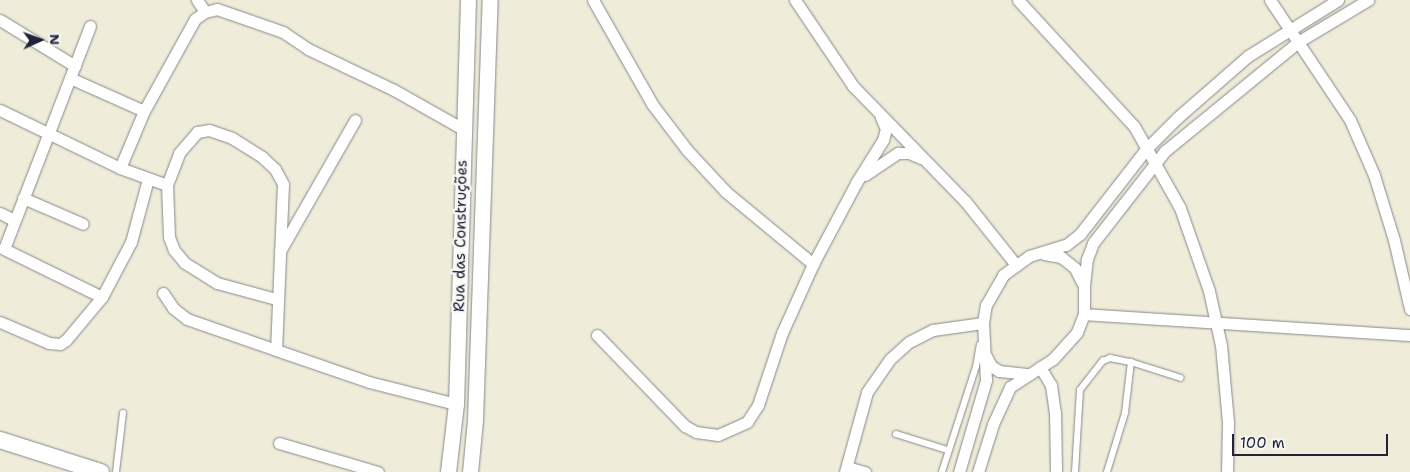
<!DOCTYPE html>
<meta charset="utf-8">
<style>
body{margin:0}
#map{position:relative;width:1410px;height:472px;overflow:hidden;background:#efecda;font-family:"Shantell Sans",sans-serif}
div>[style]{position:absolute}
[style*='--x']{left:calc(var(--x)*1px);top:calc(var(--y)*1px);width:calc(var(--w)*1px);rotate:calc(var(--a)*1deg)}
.roads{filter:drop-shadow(0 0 1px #88878a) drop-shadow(0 0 1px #88878a)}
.service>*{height:5.5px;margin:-2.75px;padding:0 2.75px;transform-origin:2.75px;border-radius:2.75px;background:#fff}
.minor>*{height:11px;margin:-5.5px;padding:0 5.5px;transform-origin:5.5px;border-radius:5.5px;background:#fff}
.tertiary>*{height:15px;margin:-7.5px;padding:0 7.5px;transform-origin:7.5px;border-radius:7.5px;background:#fff}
.secondary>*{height:16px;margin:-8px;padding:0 8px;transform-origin:8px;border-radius:8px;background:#fff}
span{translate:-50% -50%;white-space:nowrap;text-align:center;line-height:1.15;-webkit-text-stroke:5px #f6f6f2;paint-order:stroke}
.street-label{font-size:15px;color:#22223b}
.north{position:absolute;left:15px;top:15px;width:50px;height:50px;-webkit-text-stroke:4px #f6f6f2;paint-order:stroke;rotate:88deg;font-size:14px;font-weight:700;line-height:20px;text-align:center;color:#22223b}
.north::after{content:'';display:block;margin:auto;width:18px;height:22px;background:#22223b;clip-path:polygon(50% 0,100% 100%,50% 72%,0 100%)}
.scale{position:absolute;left:1232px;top:434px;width:156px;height:22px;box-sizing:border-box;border:2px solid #22223b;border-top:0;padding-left:6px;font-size:15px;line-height:18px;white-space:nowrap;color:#22223b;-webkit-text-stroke:4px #f6f6f2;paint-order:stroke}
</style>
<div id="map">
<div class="roads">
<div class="service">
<div style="--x:896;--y:434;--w:54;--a:17.1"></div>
<div style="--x:116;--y:472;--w:59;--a:-83.2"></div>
<div style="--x:942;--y:472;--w:110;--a:-72.1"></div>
<div style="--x:976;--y:367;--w:22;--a:-80"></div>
<div style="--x:1075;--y:472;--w:82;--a:-86.5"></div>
<div style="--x:1080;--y:390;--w:37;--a:-52"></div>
<div style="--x:1103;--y:361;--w:8;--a:-23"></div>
<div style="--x:1110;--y:358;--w:21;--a:11"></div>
<div style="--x:1131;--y:362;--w:52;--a:17.7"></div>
<div style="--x:1107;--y:472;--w:62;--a:-73"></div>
<div style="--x:1125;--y:413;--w:51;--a:-83.3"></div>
</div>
<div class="minor">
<div style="--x:197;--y:0;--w:14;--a:56"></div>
<div style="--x:593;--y:0;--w:120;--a:60.4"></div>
<div style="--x:652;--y:104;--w:58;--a:52.7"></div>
<div style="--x:687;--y:150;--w:57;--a:47.1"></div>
<div style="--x:726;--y:192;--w:113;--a:39.6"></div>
<div style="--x:795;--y:0;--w:104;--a:56"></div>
<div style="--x:853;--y:86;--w:161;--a:45.8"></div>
<div style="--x:965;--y:201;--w:82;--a:51.4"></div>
<div style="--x:1018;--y:0;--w:171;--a:47.4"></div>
<div style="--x:1134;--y:126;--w:94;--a:60.7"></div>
<div style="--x:1180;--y:208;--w:88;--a:70.7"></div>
<div style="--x:1209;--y:291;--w:55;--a:77.5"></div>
<div style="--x:1221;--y:345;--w:77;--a:84.8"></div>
<div style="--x:1228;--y:422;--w:50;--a:91.1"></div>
<div style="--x:1270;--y:0;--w:144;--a:56.3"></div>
<div style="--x:1350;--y:120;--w:60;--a:66.4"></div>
<div style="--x:1374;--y:175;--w:68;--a:72.9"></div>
<div style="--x:1394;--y:240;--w:71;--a:76.9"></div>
<div style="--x:0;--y:20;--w:88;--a:31.5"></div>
<div style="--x:90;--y:26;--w:239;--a:111.1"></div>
<div style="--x:4;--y:249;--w:109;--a:26.1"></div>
<div style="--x:70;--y:78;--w:81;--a:24"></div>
<div style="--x:0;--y:110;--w:133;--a:25.8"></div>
<div style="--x:120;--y:168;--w:50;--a:19.9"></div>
<div style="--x:120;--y:168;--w:62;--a:-67.2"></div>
<div style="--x:144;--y:111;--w:105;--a:-61"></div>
<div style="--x:195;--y:19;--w:12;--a:-35"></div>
<div style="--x:205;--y:12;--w:12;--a:-14"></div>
<div style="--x:217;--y:9;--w:70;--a:19.2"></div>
<div style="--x:283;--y:32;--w:30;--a:34"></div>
<div style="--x:308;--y:49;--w:95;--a:25.5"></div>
<div style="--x:394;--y:90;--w:79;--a:29.5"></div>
<div style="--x:865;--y:175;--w:40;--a:-34"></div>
<div style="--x:898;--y:153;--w:11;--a:0"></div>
<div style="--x:909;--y:153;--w:13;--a:23"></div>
<div style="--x:23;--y:198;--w:65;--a:23.4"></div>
<div style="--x:0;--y:213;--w:16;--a:27"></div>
<div style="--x:280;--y:251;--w:151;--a:-60.2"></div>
<div style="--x:1084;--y:286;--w:27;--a:-84"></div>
<div style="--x:1087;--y:259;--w:17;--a:-69"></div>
<div style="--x:1093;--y:243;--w:117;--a:-52"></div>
<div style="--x:1165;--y:151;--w:172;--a:-39.3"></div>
<div style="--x:1298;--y:42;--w:82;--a:-31"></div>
<div style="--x:163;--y:293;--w:18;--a:56"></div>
<div style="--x:173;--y:308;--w:18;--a:38"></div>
<div style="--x:187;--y:319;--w:94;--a:19.2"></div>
<div style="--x:276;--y:299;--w:61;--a:-164.8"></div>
<div style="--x:217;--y:283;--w:39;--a:-148"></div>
<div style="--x:184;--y:262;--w:16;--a:-130"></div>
<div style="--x:174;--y:250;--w:14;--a:-111"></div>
<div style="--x:169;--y:237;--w:52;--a:-92.2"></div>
<div style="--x:167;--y:185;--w:34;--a:-69"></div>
<div style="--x:179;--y:153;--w:28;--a:-49"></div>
<div style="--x:197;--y:132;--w:12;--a:-9"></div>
<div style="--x:209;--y:130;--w:24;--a:19"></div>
<div style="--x:232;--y:138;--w:36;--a:32"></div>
<div style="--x:262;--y:157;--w:18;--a:43"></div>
<div style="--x:275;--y:169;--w:17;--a:62"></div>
<div style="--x:283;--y:184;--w:166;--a:92.4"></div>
<div style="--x:276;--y:350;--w:98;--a:19"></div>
<div style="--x:369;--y:382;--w:90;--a:14.2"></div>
<div style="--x:1084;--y:314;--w:327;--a:3.7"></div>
<div style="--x:0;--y:322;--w:53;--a:23.2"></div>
<div style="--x:49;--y:343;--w:11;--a:5"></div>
<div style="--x:60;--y:344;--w:7;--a:-34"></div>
<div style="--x:66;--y:340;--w:56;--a:-50.1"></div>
<div style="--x:102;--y:297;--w:62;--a:-62.2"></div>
<div style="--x:131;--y:242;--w:65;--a:-74.9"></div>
<div style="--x:597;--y:335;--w:127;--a:46"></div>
<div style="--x:685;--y:426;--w:13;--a:29"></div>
<div style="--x:696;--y:432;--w:22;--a:8"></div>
<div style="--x:718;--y:435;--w:32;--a:-24"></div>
<div style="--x:747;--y:422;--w:20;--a:-57"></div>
<div style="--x:758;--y:405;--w:76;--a:-71.6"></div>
<div style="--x:782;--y:333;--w:76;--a:-65.8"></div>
<div style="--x:813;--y:264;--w:92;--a:-62"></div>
<div style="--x:856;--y:183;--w:51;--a:-57.9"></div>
<div style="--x:883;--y:140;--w:11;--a:-75"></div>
<div style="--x:886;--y:129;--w:13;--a:-113"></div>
<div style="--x:986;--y:356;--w:11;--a:63"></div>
<div style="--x:991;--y:366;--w:9;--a:32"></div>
<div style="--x:999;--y:371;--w:30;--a:6"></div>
<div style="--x:1040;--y:367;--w:21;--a:59"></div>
<div style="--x:1051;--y:385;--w:27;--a:82"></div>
<div style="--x:1055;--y:412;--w:60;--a:89"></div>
<div style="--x:279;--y:443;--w:103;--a:16.3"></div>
<div style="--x:847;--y:467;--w:19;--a:16"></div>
<div style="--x:845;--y:472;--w:83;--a:-74.6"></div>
<div style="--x:867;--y:392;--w:40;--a:-55.1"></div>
<div style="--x:890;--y:359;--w:25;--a:-42"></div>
<div style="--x:909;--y:342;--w:27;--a:-27"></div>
<div style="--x:933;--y:330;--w:50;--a:-8"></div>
<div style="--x:959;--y:472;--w:96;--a:-73.6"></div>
<div style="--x:986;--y:380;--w:57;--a:-93"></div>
<div style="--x:983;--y:323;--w:18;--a:-81"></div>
<div style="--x:986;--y:305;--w:34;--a:-60"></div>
<div style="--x:1003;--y:275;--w:32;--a:-36"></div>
<div style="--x:1029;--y:256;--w:39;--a:-17"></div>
<div style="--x:1066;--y:245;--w:18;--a:-38"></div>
<div style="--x:1080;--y:234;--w:109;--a:-52.1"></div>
<div style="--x:1147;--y:148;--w:42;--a:-45"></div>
<div style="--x:1177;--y:118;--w:94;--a:-41.1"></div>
<div style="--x:1248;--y:56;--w:106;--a:-31.9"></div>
<div style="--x:978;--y:472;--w:50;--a:-72.6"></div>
<div style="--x:993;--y:424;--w:41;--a:-65.3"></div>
<div style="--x:1010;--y:387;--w:51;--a:-33.1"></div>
<div style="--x:1053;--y:359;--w:36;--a:-48"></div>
<div style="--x:1077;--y:332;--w:19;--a:-69"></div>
<div style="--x:1084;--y:314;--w:28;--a:-90"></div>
<div style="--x:1084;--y:286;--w:20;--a:-117"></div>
<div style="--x:1075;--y:268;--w:18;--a:-142"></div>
<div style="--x:1061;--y:257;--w:17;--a:-170"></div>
</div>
<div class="tertiary">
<div style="--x:448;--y:472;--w:68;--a:-83.3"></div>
<div style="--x:456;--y:404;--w:404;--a:-88.3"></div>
<div style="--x:470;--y:472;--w:52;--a:-84.5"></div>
<div style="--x:475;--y:420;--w:420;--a:-88"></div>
</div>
<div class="secondary">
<div style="--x:0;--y:440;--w:106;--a:17.6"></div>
</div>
</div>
<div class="street-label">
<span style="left:461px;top:236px;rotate:-89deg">Rua das Construções</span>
</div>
<div class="north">N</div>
<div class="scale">100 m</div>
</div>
